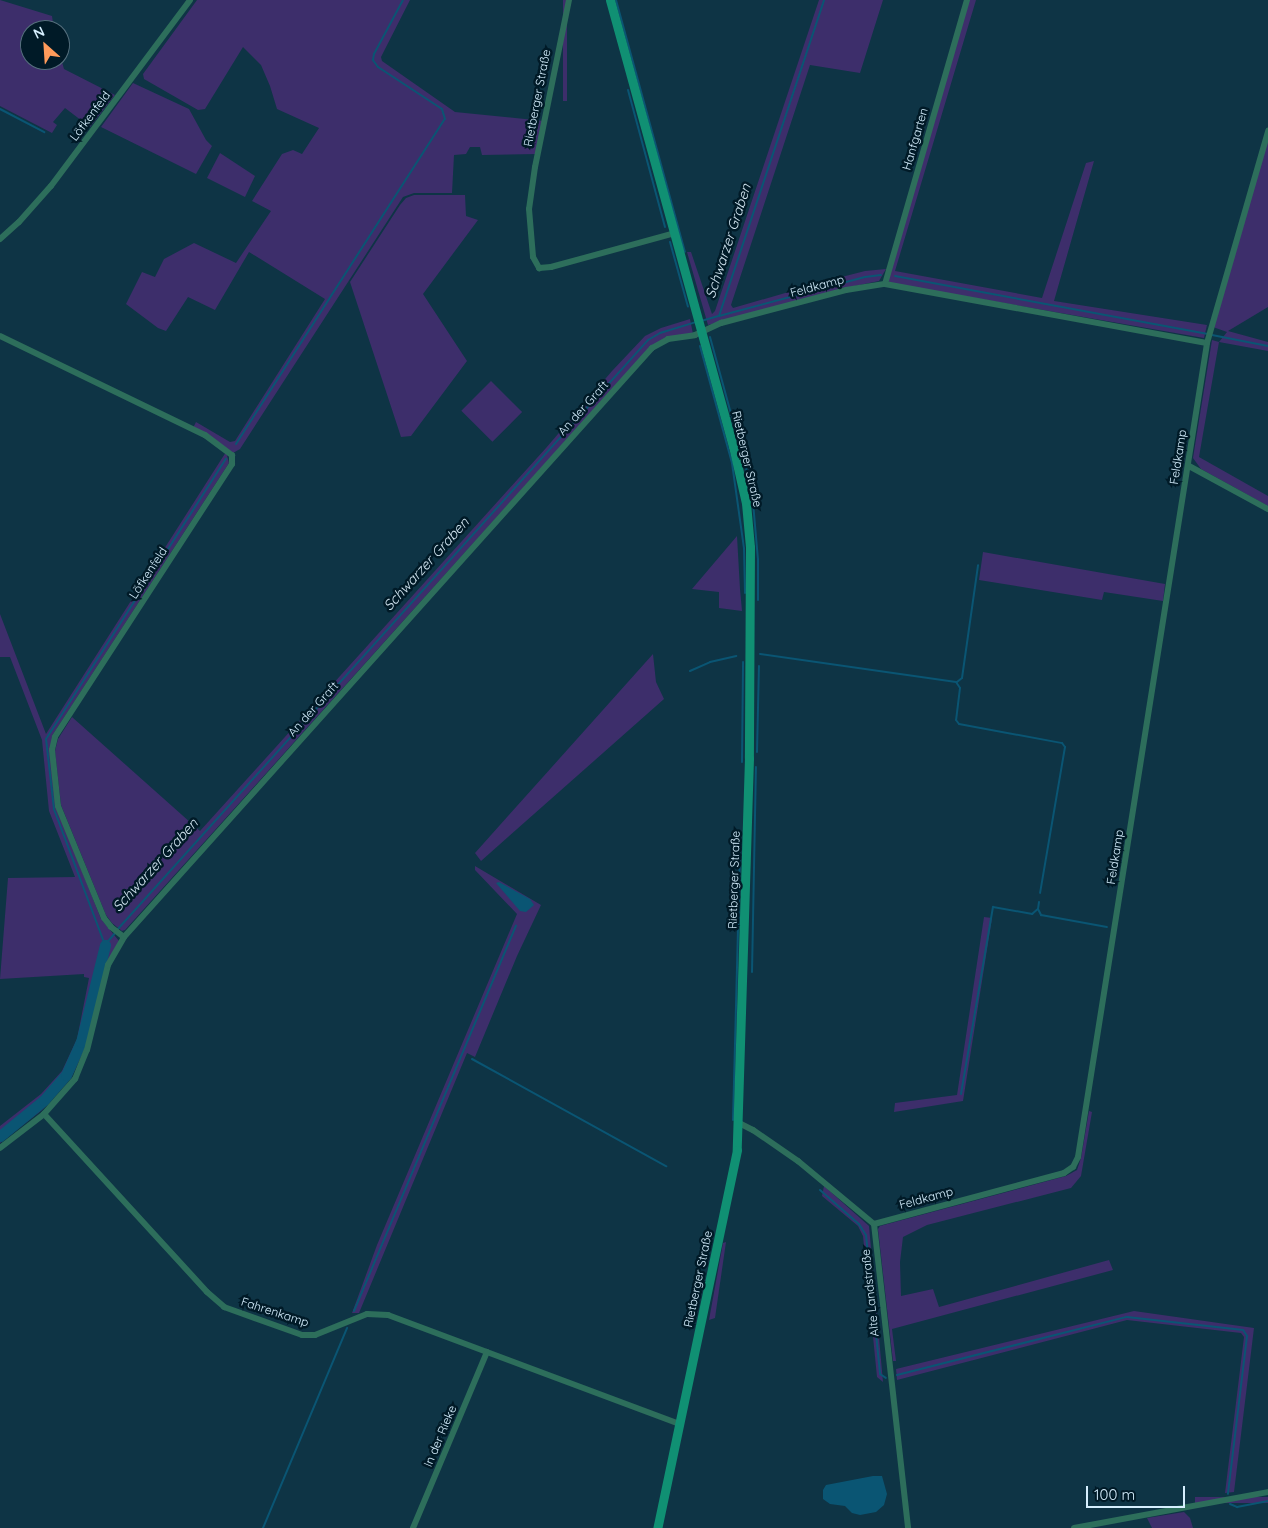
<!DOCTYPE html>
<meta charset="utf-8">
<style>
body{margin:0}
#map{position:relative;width:1268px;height:1528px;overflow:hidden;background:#0e3445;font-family:Quicksand,sans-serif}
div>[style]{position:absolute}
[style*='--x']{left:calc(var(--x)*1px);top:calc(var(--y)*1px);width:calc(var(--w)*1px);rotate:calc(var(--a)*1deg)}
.green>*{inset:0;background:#3d2e6b;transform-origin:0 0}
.water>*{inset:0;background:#0a5573}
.stream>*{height:2px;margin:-1px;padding:0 1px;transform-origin:1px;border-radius:1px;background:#0a5573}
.river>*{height:11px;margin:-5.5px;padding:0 5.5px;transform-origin:5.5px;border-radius:5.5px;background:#0a5573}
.minor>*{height:6px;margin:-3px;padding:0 3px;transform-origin:3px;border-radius:3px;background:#2d6e5b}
.secondary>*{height:9px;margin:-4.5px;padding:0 4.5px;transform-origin:4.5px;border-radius:4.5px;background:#109073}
span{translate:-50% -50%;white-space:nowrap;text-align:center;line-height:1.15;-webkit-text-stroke:5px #001a27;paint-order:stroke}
.street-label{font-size:12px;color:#d5effe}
.water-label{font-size:14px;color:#d2e6f1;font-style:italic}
.north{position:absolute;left:20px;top:20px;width:50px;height:50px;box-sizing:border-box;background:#001a27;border:1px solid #556f7d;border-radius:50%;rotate:334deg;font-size:14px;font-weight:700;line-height:20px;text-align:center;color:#d5effe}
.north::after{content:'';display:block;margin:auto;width:18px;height:22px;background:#ff9b5b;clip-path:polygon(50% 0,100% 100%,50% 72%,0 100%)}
.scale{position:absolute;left:1086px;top:1486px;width:99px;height:22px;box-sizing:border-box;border:2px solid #d5effe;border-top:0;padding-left:6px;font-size:15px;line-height:18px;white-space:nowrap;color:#d5effe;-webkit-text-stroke:4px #001a27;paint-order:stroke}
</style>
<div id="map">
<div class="green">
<div style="clip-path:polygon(0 0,52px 16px,54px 30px,30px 30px,30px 60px,60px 60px,60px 55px,64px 69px,115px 95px,90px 127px,65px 108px,53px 122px,57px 125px,52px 133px,0 106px)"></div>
<div style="clip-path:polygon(197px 0,410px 0,381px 57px,382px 61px,455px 112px,544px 121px,537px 154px,482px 155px,480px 147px,470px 147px,466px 154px,454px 155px,452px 193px,414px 193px,403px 197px,240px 449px,233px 453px,193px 428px,196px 422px,230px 442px,235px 441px,325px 299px,249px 252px,215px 310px,188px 297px,166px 331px,158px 328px,126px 304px,142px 272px,155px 277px,164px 259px,194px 243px,236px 263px,271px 211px,252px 201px,282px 154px,293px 150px,302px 154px,319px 128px,277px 109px,270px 86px,261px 65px,243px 47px,205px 109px,198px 110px,144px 79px,143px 74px)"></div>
<div style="left:563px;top:0;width:4px;height:101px"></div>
<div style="clip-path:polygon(819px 0,883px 0,860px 73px,810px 65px,731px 305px,733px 308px,830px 280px,865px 271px,886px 269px,879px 281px,845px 288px,708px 325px,687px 252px,691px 252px,712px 314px,715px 311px)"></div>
<div style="clip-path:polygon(968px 0,976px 0,895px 271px,1042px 298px,1086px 163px,1094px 161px,1054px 301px,1207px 325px,1204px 338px,889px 283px,889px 270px)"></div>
<div style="clip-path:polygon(133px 83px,189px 109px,206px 140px,212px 146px,196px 174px,101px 127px)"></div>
<div style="clip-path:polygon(1268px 138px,1268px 307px,1228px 331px,1268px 342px,1268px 351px,1219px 342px,1199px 457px,1268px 496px,1268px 506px,1201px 469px,1193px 458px,1212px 340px,1219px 342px,1227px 332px,1213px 327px)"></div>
<div style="clip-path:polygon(220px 153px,255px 176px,245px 197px,207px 178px)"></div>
<div style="clip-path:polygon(414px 195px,465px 195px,466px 216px,478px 220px,423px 294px,467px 361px,411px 436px,401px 437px,350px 282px,400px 205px,406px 198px)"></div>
<div style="clip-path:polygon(690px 319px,693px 334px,668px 338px,621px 379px,125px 930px,122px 931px,112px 923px,106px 915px,61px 805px,55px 751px,58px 739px,72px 717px,200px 831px,546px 448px,612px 371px,645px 336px,661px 328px)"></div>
<div style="left:491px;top:381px;width:44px;height:42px;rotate:45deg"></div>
<div style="clip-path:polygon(226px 452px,229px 463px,52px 736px,56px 806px,101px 919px,119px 941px,106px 965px,84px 1050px,71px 1078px,42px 1110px,0 1143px,0 1126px,41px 1094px,62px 1071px,77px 1039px,89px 978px,84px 977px,84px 974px,0 979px,8px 878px,75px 877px,49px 811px,42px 740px,10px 657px,0 657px,0 614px,46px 734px)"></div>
<div style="clip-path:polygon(737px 536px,740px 589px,742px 611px,719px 608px,719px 592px,692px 589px)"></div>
<div style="clip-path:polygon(983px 552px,1165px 584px,1163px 601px,1104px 592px,1102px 600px,979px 580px)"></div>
<div style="clip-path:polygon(653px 654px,656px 682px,664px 699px,481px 861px,475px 853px)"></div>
<div style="clip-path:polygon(475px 866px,541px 905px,517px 956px,475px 1057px,467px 1053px,359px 1313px,352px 1313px,377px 1245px,517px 914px,475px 870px)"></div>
<div style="clip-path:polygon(984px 917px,992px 918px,963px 1101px,894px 1112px,895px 1103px,957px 1095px)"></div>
<div style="clip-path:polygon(1089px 1111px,1092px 1112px,1081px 1176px,1071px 1188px,927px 1225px,903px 1237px,900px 1262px,901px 1296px,933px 1289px,939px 1307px,1109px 1260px,1113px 1270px,892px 1329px,896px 1361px,893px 1361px,878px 1229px,880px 1226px,1066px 1176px,1077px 1170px,1081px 1158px)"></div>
<div style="clip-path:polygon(824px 1186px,869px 1226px,883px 1382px,877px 1377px,863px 1236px,858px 1226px,822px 1196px)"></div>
<div style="clip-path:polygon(726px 1242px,715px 1318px,709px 1320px,723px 1243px)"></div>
<div style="clip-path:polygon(1134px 1311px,1254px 1328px,1234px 1492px,1225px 1493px,1244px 1337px,1241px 1333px,1127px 1320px,897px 1380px,896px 1369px)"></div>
<div style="left:1268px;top:1497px;width:6px;height:73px;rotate:90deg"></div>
<div style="clip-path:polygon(1184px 1512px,1190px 1518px,1193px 1528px,1152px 1528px,1147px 1518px)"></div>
</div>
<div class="water">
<div style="clip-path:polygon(499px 882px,530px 899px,534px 905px,526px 912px,520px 911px,496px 883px)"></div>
<div style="clip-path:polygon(873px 1476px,882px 1476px,887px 1494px,884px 1505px,876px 1512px,860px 1515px,852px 1513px,845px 1506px,830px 1504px,823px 1499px,823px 1490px,826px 1485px)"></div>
</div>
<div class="stream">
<div style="--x:616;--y:0;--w:261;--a:74.7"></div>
<div style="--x:628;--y:90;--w:142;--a:74.9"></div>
<div style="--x:0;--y:109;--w:50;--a:27.6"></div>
<div style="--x:670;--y:242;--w:67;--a:74.5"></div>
<div style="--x:895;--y:276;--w:317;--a:10.5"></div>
<div style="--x:719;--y:316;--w:151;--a:-15"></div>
<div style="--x:865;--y:277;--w:16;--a:-7"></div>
<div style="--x:701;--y:321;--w:19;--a:-16"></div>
<div style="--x:719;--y:316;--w:333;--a:-71.6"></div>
<div style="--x:1212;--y:335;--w:57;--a:11.1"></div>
<div style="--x:710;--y:337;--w:160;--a:74.7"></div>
<div style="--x:752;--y:491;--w:68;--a:85"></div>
<div style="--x:758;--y:559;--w:41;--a:90"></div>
<div style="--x:700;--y:346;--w:121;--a:74.7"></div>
<div style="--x:732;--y:463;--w:86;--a:82"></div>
<div style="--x:744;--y:548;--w:45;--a:88.7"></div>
<div style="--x:236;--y:444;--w:386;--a:-57.3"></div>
<div style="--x:445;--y:119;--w:10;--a:-107"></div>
<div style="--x:442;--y:109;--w:77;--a:-146.7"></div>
<div style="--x:378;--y:67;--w:9;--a:-126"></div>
<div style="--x:373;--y:60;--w:6;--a:-81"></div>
<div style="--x:374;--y:54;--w:61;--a:-61.8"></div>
<div style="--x:760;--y:654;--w:198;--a:8.1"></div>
<div style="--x:956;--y:682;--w:7;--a:56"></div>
<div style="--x:960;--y:688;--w:32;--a:97"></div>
<div style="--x:956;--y:720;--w:5;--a:53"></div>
<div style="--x:959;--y:724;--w:105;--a:10.5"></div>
<div style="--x:1062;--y:743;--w:5;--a:53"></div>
<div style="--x:1065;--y:747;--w:148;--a:99.7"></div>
<div style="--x:690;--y:671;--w:22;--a:-24"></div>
<div style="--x:710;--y:662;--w:27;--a:-13"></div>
<div style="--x:957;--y:682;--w:6;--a:-39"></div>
<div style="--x:962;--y:678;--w:114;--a:-81.9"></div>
<div style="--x:757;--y:752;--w:86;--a:-88.7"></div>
<div style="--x:742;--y:762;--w:100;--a:-89.4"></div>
<div style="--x:1039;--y:902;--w:7;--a:98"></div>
<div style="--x:1038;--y:909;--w:7;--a:63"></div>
<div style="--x:1041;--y:915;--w:67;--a:10.3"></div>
<div style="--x:117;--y:930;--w:794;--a:-48.01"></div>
<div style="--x:648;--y:340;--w:14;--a:-30"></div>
<div style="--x:660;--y:333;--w:39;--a:-17"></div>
<div style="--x:105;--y:945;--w:16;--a:-50"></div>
<div style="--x:105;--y:945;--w:145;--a:-110.6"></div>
<div style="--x:54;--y:809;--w:70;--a:-96.5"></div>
<div style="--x:46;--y:739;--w:333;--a:-57.3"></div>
<div style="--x:752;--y:972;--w:205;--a:-88.9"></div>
<div style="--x:472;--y:1059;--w:222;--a:28.9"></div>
<div style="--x:961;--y:1094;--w:190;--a:-80.3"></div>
<div style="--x:993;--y:907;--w:40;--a:10"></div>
<div style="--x:1032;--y:914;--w:8;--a:-40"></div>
<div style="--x:733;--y:1120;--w:263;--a:-88.5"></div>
<div style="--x:820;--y:1190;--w:52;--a:41.1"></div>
<div style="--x:859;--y:1224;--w:13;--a:58"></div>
<div style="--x:866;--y:1235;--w:140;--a:84.2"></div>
<div style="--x:880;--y:1374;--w:7;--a:34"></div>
<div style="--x:354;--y:1311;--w:418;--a:-67.2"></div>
<div style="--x:897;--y:1375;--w:237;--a:-14.2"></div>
<div style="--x:1127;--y:1317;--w:117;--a:6.4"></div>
<div style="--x:1243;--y:1330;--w:7;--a:56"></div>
<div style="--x:1247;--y:1336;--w:159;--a:96.9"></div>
<div style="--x:1230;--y:1504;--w:8;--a:23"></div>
<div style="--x:1237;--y:1507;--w:32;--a:-11"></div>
<div style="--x:263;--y:1528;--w:217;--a:-67.2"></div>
</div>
<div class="river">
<div style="--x:0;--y:1136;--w:57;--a:-39.3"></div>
<div style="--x:44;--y:1100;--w:33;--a:-49"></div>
<div style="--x:66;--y:1075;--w:36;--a:-66"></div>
<div style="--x:81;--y:1042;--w:100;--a:-76.1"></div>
</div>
<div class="minor">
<div style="--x:569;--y:0;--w:170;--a:101.5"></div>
<div style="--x:535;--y:167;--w:42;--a:98.1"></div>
<div style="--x:529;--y:209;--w:48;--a:85.2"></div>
<div style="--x:533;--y:257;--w:13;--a:61"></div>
<div style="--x:539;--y:268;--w:12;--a:-5"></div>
<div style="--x:551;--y:267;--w:129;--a:-15.3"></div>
<div style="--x:0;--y:239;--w:25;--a:-42"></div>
<div style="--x:19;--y:222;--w:48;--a:-48.4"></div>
<div style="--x:51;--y:186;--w:232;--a:-53.2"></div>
<div style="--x:885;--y:284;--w:296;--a:-73.9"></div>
<div style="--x:0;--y:336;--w:228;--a:25.8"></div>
<div style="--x:205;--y:435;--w:34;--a:37"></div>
<div style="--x:232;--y:455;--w:9;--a:90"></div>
<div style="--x:232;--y:464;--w:325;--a:123"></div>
<div style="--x:55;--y:737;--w:13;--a:103"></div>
<div style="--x:52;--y:750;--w:56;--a:83.9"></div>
<div style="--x:58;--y:806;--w:121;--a:67.7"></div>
<div style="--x:104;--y:918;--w:11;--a:52"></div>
<div style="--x:111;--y:927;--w:16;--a:38"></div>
<div style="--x:1189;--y:466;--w:90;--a:28.6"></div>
<div style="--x:44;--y:1114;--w:241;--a:47.5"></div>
<div style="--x:207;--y:1292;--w:23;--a:41"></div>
<div style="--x:224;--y:1307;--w:83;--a:19.7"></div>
<div style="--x:302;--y:1335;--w:13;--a:0"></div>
<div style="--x:315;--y:1335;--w:56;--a:-22"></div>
<div style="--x:367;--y:1314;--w:21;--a:3"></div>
<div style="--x:388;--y:1315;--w:312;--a:20.5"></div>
<div style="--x:739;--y:1123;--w:16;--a:27"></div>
<div style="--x:753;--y:1130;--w:55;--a:34.6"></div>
<div style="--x:798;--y:1161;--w:99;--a:39.7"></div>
<div style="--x:874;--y:1224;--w:306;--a:83.6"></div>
<div style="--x:0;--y:1148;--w:56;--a:-37.7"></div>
<div style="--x:44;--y:1114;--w:47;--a:-48.5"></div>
<div style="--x:75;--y:1079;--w:31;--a:-68"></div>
<div style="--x:87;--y:1050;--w:88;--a:-76.1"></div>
<div style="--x:108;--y:965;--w:32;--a:-60"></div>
<div style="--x:124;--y:937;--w:791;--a:-48.13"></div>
<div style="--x:652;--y:348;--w:18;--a:-29"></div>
<div style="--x:668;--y:339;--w:27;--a:-8"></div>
<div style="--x:695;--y:335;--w:29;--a:-25"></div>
<div style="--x:721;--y:323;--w:129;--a:-14.8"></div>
<div style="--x:846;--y:290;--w:39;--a:-9"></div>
<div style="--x:885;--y:284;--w:327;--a:10.4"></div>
<div style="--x:874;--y:1224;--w:197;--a:-15"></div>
<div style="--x:1064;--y:1173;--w:11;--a:-34"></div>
<div style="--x:1073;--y:1167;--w:11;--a:-63"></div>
<div style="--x:1078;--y:1157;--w:824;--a:-80.99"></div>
<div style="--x:1207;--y:343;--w:221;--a:-73.9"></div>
<div style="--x:413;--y:1528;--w:191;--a:-67.2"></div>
<div style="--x:1074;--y:1528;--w:197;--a:-10.5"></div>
</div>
<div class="secondary">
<div style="--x:610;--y:0;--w:463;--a:74.6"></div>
<div style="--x:733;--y:446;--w:58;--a:77.2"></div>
<div style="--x:746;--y:503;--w:44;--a:84.8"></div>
<div style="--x:750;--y:547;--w:211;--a:90.3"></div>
<div style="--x:749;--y:758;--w:392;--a:91.8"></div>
<div style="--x:737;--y:1150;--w:386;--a:101.9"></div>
</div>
<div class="street-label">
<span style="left:537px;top:98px;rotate:-79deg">Rietberger Straße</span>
<span style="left:90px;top:116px;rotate:-53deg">Löfkenfeld</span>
<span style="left:915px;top:139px;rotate:-74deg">Hanfgarten</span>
<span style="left:817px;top:286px;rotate:-15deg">Feldkamp</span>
<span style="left:583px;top:408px;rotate:-48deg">An der Graft</span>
<span style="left:1178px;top:457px;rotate:-81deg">Feldkamp</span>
<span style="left:747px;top:459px;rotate:77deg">Rietberger Straße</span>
<span style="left:148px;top:573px;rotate:-57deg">Löfkenfeld</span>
<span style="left:313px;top:709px;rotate:-48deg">An der Graft</span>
<span style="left:1115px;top:857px;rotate:-81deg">Feldkamp</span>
<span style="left:734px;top:880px;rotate:-88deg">Rietberger Straße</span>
<span style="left:926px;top:1198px;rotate:-15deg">Feldkamp</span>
<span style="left:698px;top:1279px;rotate:-78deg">Rietberger Straße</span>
<span style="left:870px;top:1293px;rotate:-96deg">Alte Landstraße</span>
<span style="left:275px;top:1312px;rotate:18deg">Fahrenkamp</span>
<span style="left:440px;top:1436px;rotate:-67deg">In der Rieke</span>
</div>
<div class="water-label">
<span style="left:728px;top:241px;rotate:-72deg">Schwarzer Graben</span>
<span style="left:426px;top:564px;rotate:-48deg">Schwarzer Graben</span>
<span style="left:155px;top:865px;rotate:-48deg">Schwarzer Graben</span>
</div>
<div class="north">N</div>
<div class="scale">100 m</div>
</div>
